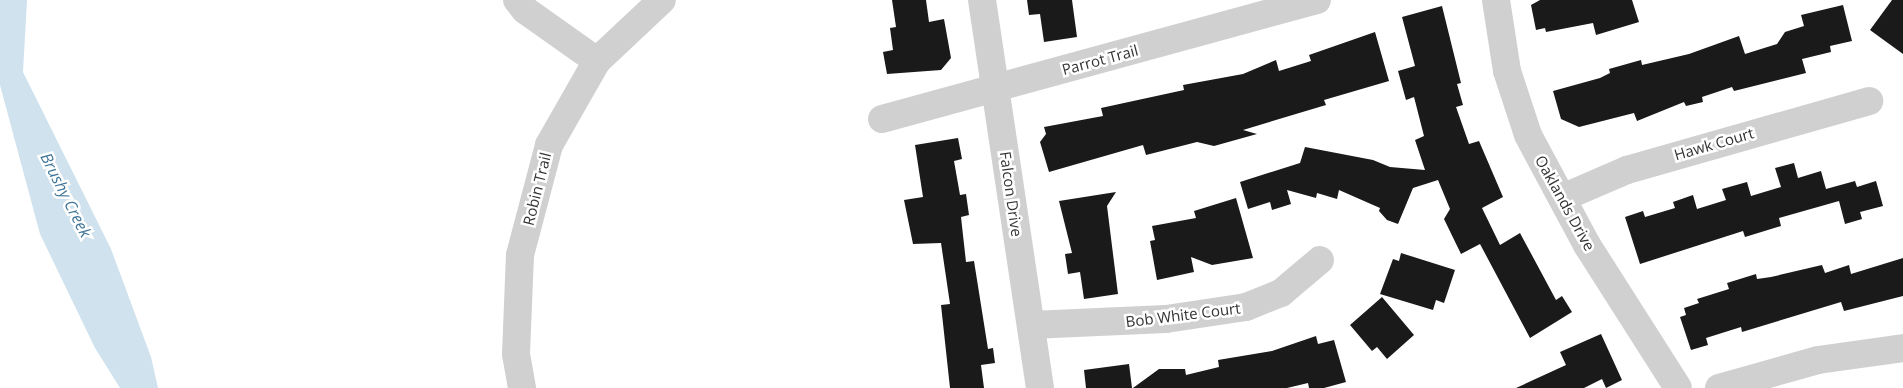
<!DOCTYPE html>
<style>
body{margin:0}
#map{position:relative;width:1903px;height:388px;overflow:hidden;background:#fff;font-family:"Open Sans",sans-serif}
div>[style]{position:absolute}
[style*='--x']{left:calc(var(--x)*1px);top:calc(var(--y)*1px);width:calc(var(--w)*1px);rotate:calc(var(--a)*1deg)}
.water>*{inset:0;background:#cfe2ee}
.building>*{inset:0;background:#1a1a1a}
.minor>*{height:28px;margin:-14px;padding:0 14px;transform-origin:14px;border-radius:14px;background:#d0d0d0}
span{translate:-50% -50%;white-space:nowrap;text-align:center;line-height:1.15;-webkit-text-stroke:5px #fff;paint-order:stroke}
.street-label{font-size:15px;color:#333}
.water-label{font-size:16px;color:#3f7597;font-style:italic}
</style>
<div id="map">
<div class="water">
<div style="clip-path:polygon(0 0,27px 0,23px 72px,111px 249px,151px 357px,158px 388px,120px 388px,95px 348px,40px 234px,0 85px)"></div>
</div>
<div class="building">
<div style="clip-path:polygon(892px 0,926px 0,929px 22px,944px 19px,951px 58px,941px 70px,887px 74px,883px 52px,893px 50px,890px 28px,896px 27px)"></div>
<div style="clip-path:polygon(1027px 0,1072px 0,1077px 37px,1044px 42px,1040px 14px,1029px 15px)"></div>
<div style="clip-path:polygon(1540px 0,1632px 0,1639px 22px,1596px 35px,1593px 23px,1546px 32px,1545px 28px,1536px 30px,1531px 5px)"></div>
<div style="clip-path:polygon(1892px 0,1903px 0,1903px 54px,1870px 30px)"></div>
<div style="clip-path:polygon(1843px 5px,1852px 41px,1830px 46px,1831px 52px,1802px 59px,1806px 73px,1734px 91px,1732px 87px,1702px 97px,1703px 102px,1686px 106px,1684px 102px,1637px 121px,1634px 113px,1579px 127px,1561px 119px,1553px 91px,1600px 78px,1610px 73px,1609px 69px,1641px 60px,1642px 65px,1689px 54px,1739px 36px,1745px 54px,1777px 44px,1785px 32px,1804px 26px,1801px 15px)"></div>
<div style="clip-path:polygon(1442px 6px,1461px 83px,1457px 84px,1463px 105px,1456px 107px,1469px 144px,1479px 141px,1503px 197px,1482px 208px,1500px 245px,1520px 233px,1556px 300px,1562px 296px,1572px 312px,1530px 338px,1480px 244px,1461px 254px,1444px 219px,1450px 209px,1438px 180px,1413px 188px,1398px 224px,1387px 220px,1379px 211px,1380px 208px,1339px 190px,1337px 199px,1317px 193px,1316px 198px,1287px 190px,1291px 204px,1272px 210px,1270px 202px,1248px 209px,1240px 182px,1300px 163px,1305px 147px,1373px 160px,1390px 167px,1425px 170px,1415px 140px,1424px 136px,1414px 97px,1406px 100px,1398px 71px,1415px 66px,1402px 17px)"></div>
<div style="clip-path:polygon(1375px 32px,1389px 81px,1324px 100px,1326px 105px,1243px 130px,1257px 134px,1214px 146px,1197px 142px,1146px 155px,1143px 145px,1049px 172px,1040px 142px,1046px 134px,1044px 127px,1103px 116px,1101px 108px,1184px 90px,1183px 85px,1243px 74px,1276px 60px,1279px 71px,1311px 61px,1309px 55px)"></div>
<div style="clip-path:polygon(958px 138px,962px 159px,954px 161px,960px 195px,966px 194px,969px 215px,961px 217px,966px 262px,974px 261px,988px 349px,993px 348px,995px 363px,981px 365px,984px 388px,950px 388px,941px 305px,950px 304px,941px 243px,913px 244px,904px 200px,923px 197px,915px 145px)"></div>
<div style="clip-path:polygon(1794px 163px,1798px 178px,1821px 171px,1826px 189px,1855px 181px,1857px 187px,1876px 181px,1883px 206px,1860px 212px,1862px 219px,1845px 224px,1839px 201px,1779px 218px,1781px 226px,1745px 237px,1743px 231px,1640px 264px,1625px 217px,1643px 211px,1645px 217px,1675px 208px,1673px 202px,1693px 195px,1697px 209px,1726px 200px,1722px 189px,1747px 182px,1751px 196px,1781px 187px,1775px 168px)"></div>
<div style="clip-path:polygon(1116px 192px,1107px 206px,1118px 294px,1084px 299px,1080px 272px,1068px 274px,1065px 254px,1072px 253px,1059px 201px)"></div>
<div style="clip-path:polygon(1236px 198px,1253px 258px,1212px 265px,1191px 257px,1194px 272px,1157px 280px,1150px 241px,1155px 240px,1152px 226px,1196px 218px,1194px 211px)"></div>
<div style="clip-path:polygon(1401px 253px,1455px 270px,1444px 303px,1436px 300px,1433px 310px,1380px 294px,1393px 259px,1399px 261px)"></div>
<div style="clip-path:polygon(1903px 258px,1903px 296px,1844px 311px,1841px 302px,1742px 332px,1741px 327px,1706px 338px,1708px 345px,1691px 350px,1680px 317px,1686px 315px,1684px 308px,1699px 303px,1697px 299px,1729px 289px,1727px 283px,1756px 274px,1757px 279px,1771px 277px,1822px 265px,1825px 273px,1849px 265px,1851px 274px)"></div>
<div style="clip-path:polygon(1382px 297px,1414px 335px,1387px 359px,1377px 347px,1372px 351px,1350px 325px)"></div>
<div style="clip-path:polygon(1601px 334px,1622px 380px,1606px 388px,1602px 379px,1584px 388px,1516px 388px,1566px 365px,1560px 352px)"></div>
<div style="clip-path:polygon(1316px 336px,1318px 344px,1334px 340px,1346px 382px,1324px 388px,1309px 388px,1308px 383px,1287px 388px,1133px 388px,1159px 369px,1185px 369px,1186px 375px,1219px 367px,1218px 360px,1272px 351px)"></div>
<div style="clip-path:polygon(1129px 364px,1132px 388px,1086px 388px,1084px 370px)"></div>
</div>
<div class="minor">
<div style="--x:517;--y:0;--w:13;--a:51"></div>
<div style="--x:525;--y:10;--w:88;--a:35.3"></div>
<div style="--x:982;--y:0;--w:392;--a:81.5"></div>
<div style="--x:1496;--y:0;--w:72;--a:81.2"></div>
<div style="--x:1507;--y:71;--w:67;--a:71.8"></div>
<div style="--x:1528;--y:135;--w:125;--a:61.8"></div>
<div style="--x:1587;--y:245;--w:169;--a:57.5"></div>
<div style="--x:882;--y:119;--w:451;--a:-15.3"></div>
<div style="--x:1562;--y:198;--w:71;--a:-23.3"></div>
<div style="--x:1627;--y:170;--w:252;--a:-15.9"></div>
<div style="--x:1031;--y:325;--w:135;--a:-2.5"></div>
<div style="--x:1166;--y:319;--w:81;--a:-8.5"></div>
<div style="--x:1246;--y:307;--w:38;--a:-22"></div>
<div style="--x:1281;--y:293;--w:51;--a:-40.2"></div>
<div style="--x:522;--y:388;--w:35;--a:-100"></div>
<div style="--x:516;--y:354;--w:99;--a:-87.7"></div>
<div style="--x:520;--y:255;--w:114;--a:-75.2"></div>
<div style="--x:549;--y:145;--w:97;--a:-60.3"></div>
<div style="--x:597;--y:61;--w:89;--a:-43.2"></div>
<div style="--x:1719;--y:388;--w:103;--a:-15.8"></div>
<div style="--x:1818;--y:360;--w:86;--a:-8"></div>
</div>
<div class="street-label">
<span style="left:1100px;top:60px;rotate:-15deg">Parrot Trail</span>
<span style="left:1714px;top:144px;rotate:-16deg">Hawk Court</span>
<span style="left:537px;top:189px;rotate:-76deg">Robin Trail</span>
<span style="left:1011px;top:194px;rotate:82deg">Falcon Drive</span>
<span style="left:1565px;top:203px;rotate:61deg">Oaklands Drive</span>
<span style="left:1183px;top:315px;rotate:-7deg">Bob White Court</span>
</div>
<div class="water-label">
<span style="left:66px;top:195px;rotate:63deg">Brushy Creek</span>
</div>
</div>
